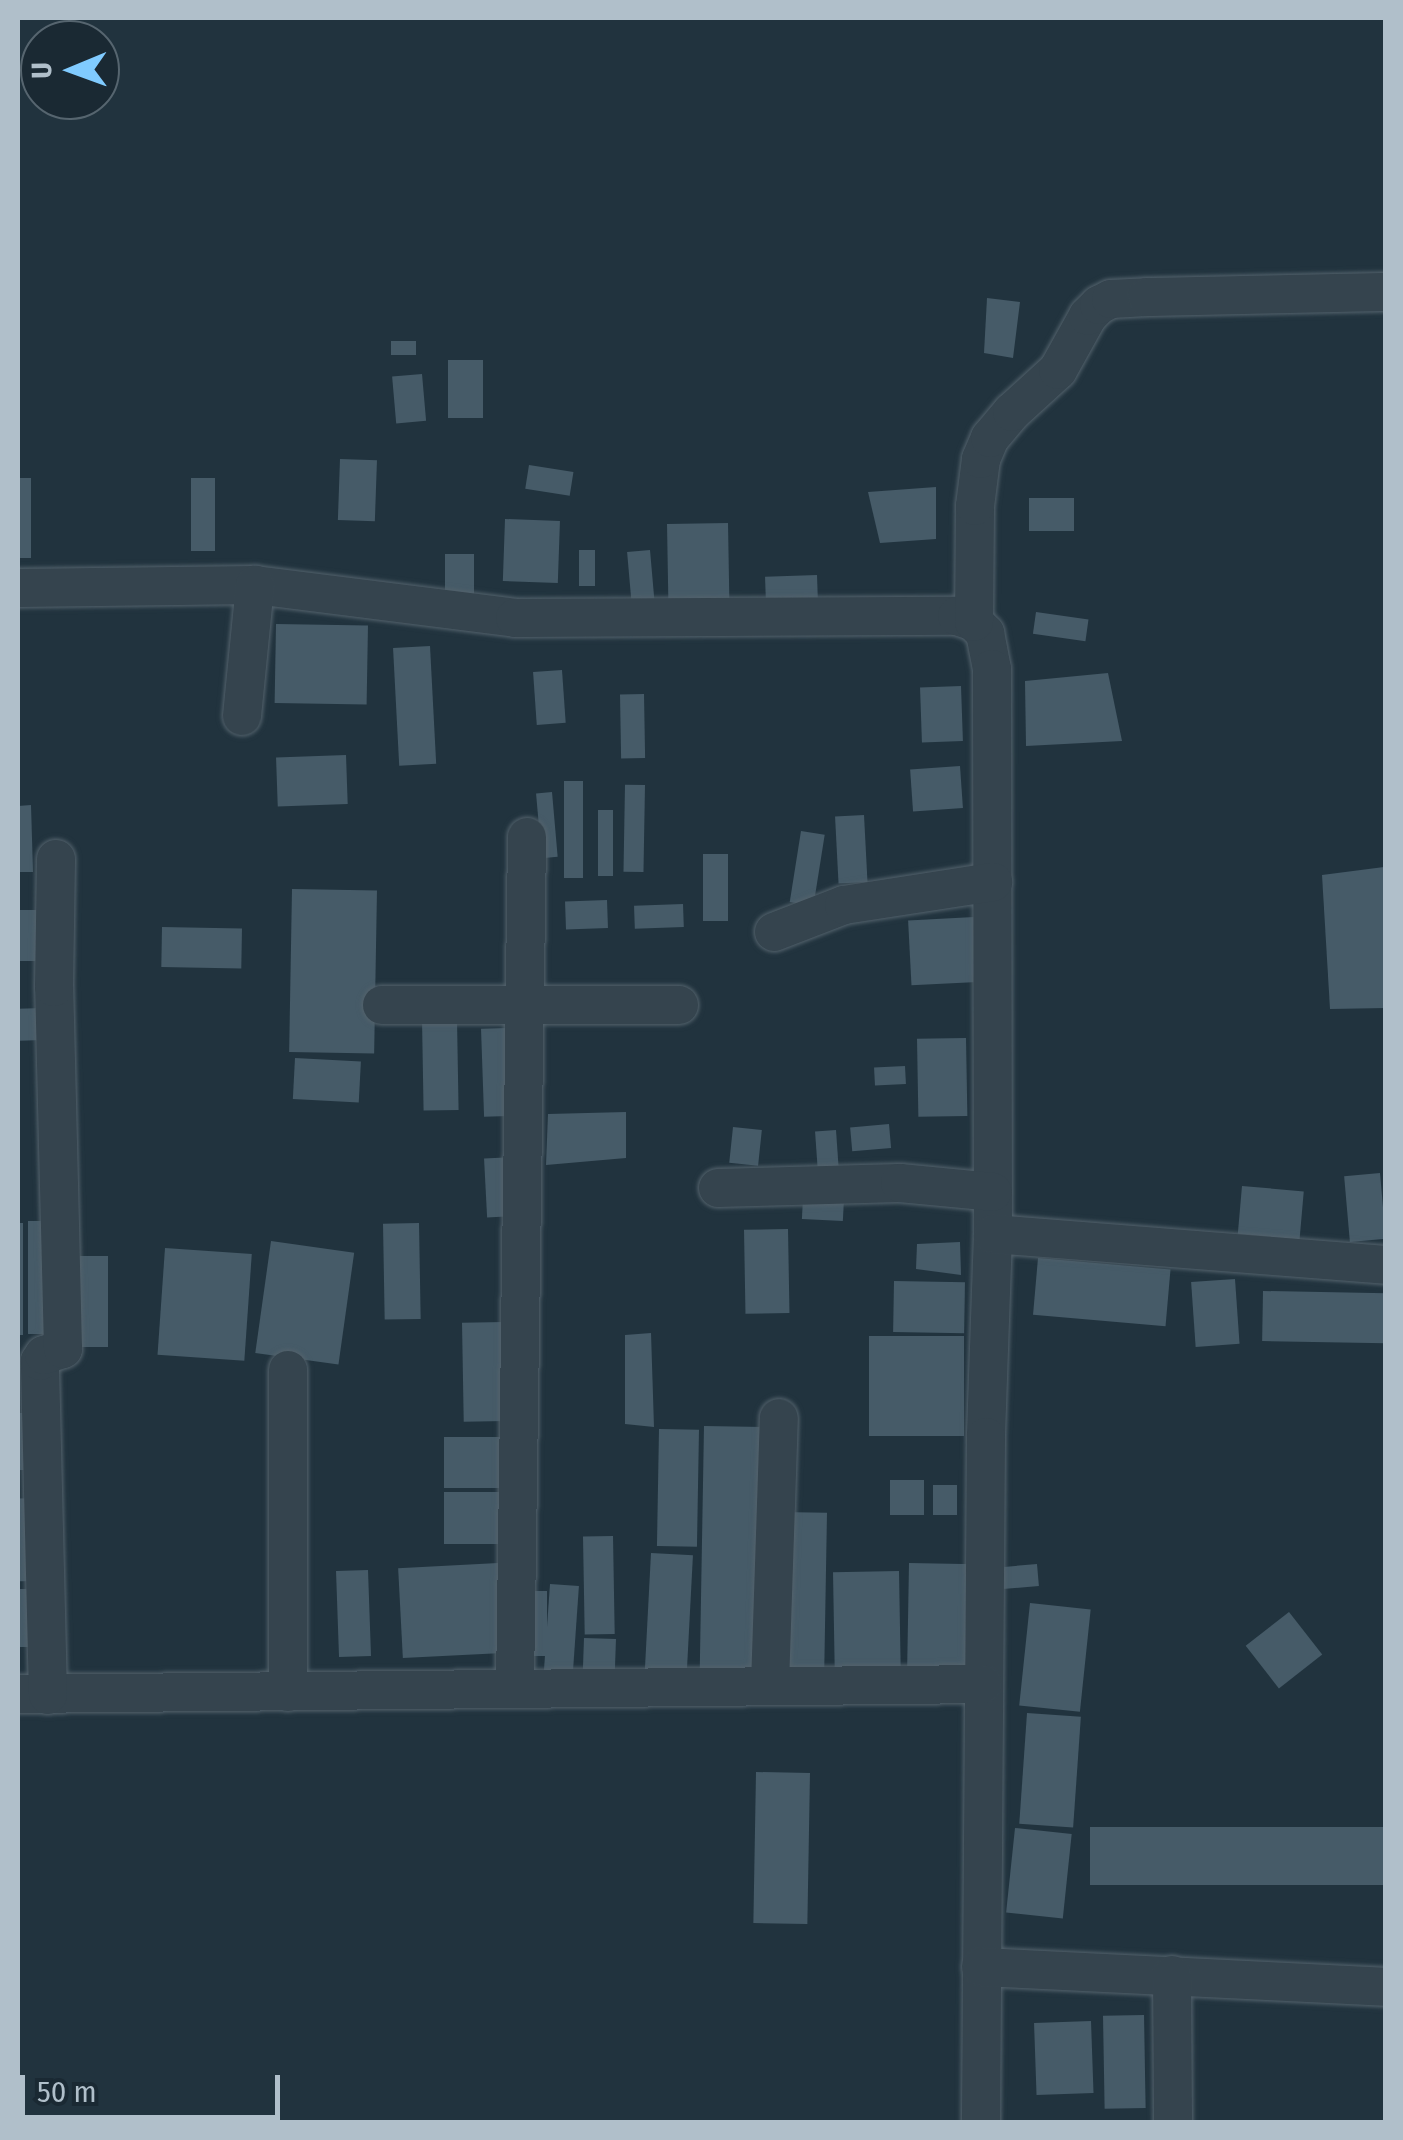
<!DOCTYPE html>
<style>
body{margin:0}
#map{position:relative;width:1403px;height:2140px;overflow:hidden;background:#21333e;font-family:"Fira Sans Condensed",sans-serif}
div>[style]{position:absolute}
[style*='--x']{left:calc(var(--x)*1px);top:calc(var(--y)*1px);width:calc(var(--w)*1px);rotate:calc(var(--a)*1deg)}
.building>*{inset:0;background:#465b68;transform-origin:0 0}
.roads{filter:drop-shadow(0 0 2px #53626c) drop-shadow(0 0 2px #53626c)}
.minor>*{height:38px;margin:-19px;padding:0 19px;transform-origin:19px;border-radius:19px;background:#35444e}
span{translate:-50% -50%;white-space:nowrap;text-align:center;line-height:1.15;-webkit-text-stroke:9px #1a2933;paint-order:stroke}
.frame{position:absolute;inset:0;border:20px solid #b0bfca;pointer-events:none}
.north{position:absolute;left:20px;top:20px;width:100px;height:100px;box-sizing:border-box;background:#1a2933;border:2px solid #56656f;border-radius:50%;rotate:269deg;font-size:28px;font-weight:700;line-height:40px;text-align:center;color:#b0bfca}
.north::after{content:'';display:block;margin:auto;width:35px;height:45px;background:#80cbff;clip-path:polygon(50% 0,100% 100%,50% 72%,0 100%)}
.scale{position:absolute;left:20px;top:2075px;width:260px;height:45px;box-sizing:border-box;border:5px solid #b0bfca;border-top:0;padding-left:12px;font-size:30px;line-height:35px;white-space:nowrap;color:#b0bfca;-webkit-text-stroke:8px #1a2933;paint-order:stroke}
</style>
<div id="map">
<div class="building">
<div style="clip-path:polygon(987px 298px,1020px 302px,1013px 358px,984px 353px)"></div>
<div style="left:391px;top:341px;width:25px;height:14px"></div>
<div style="left:448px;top:360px;width:35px;height:58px"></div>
<div style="left:422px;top:374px;width:47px;height:30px;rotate:85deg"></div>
<div style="left:340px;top:459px;width:37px;height:61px;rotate:2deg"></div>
<div style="left:529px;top:465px;width:45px;height:24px;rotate:9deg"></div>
<div style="left:18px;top:478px;width:13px;height:80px"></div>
<div style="left:191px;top:478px;width:24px;height:73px"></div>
<div style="clip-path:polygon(936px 487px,936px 539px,880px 543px,868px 492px)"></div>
<div style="left:1029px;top:498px;width:45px;height:33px"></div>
<div style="left:505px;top:519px;width:55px;height:62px;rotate:2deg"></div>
<div style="left:728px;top:523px;width:91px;height:61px;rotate:89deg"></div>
<div style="left:579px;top:550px;width:16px;height:36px"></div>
<div style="left:650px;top:550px;width:49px;height:23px;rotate:85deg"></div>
<div style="left:445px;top:554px;width:29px;height:46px"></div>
<div style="left:817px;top:575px;width:35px;height:52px;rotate:88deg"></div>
<div style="left:1036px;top:612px;width:53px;height:22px;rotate:8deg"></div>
<div style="left:276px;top:624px;width:92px;height:79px;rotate:1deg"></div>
<div style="left:430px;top:646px;width:118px;height:37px;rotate:87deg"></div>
<div style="left:562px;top:670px;width:53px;height:29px;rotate:86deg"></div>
<div style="clip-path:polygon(1108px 673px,1122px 741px,1026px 746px,1025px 681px)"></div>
<div style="left:961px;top:686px;width:55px;height:41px;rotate:88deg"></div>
<div style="left:644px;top:694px;width:64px;height:24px;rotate:89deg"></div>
<div style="left:346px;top:755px;width:49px;height:70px;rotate:88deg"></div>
<div style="left:960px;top:766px;width:42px;height:50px;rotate:86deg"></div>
<div style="left:564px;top:781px;width:19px;height:97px"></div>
<div style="left:645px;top:785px;width:87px;height:20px;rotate:91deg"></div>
<div style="left:552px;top:792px;width:65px;height:16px;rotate:85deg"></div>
<div style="clip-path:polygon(31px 805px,33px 872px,18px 872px,18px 806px)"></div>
<div style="left:598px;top:810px;width:15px;height:66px"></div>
<div style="left:864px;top:815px;width:67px;height:29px;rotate:87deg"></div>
<div style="left:801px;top:831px;width:24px;height:72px;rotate:9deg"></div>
<div style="left:703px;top:854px;width:25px;height:67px"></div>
<div style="clip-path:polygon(1384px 867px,1386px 1008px,1330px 1009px,1322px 875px)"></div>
<div style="left:292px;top:889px;width:85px;height:163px;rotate:1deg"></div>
<div style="left:607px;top:900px;width:28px;height:42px;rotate:88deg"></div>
<div style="left:683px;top:904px;width:23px;height:49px;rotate:88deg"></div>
<div style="left:18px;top:910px;width:19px;height:51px"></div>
<div style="left:974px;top:917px;width:65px;height:66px;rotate:87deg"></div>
<div style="left:162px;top:927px;width:80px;height:40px;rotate:1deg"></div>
<div style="left:43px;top:1008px;width:32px;height:25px;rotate:88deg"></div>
<div style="left:457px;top:1019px;width:91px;height:35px;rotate:89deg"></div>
<div style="left:506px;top:1028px;width:88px;height:25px;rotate:88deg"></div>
<div style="left:966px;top:1038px;width:78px;height:49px;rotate:89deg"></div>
<div style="left:295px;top:1058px;width:66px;height:41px;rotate:3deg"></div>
<div style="left:905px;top:1066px;width:18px;height:31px;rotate:87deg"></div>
<div style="clip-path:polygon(626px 1112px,626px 1158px,546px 1165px,548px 1114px)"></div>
<div style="left:889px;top:1124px;width:24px;height:39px;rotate:85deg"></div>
<div style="left:733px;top:1127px;width:29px;height:36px;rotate:6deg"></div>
<div style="left:836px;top:1130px;width:39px;height:21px;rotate:86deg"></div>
<div style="left:514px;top:1157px;width:59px;height:30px;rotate:87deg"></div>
<div style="left:1380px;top:1173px;width:66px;height:36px;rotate:85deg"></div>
<div style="left:1242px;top:1186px;width:62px;height:48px;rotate:5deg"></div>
<div style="left:803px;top:1198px;width:41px;height:21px;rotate:3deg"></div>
<div style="left:28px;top:1221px;width:22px;height:113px"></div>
<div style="left:18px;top:1223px;width:5px;height:112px"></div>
<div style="left:419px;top:1223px;width:96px;height:36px;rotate:89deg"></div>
<div style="left:788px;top:1229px;width:84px;height:44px;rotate:89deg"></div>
<div style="left:271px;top:1241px;width:84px;height:113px;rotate:8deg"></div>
<div style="clip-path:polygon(960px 1242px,961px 1275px,916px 1269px,917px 1244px)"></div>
<div style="left:165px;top:1248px;width:87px;height:107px;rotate:4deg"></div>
<div style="left:78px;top:1256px;width:30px;height:91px"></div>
<div style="left:1038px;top:1258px;width:133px;height:57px;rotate:5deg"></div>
<div style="left:1235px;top:1279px;width:65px;height:44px;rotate:86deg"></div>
<div style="left:894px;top:1281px;width:71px;height:51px;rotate:1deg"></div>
<div style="left:1263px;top:1291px;width:123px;height:50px;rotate:1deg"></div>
<div style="left:504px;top:1322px;width:99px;height:42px;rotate:89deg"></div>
<div style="clip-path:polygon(651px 1333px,654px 1427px,625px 1424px,625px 1335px)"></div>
<div style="left:869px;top:1336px;width:95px;height:100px"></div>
<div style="left:18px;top:1413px;width:22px;height:57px"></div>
<div style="left:704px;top:1426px;width:69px;height:252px;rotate:1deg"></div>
<div style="left:659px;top:1429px;width:40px;height:117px;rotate:1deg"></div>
<div style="left:444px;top:1437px;width:57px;height:51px"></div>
<div style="left:890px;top:1480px;width:34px;height:35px"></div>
<div style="left:933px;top:1485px;width:24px;height:30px"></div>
<div style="left:444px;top:1492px;width:57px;height:52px"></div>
<div style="left:40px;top:1498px;width:83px;height:22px;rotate:89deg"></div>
<div style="left:780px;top:1512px;width:47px;height:163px;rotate:1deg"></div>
<div style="left:613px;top:1536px;width:98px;height:30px;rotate:89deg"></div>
<div style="left:651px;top:1553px;width:42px;height:120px;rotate:3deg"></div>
<div style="left:498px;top:1563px;width:90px;height:100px;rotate:87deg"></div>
<div style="left:909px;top:1563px;width:68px;height:113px;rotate:1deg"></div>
<div style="left:1037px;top:1564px;width:22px;height:36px;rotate:85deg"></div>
<div style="left:368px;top:1570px;width:86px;height:32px;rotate:88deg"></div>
<div style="left:899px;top:1571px;width:102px;height:66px;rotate:89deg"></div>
<div style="left:550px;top:1584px;width:29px;height:93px;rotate:4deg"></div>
<div style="left:18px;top:1589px;width:12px;height:58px"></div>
<div style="left:522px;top:1591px;width:25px;height:65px"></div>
<div style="left:1030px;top:1603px;width:61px;height:103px;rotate:6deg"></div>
<div style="left:1289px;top:1612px;width:54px;height:55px;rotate:52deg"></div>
<div style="left:584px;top:1638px;width:32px;height:41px;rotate:2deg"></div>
<div style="left:1027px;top:1713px;width:54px;height:111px;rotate:4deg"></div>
<div style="left:756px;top:1772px;width:54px;height:151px;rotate:1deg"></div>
<div style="left:1386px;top:1827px;width:58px;height:296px;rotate:90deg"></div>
<div style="left:1015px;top:1828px;width:57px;height:85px;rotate:6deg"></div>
<div style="left:1144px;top:2015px;width:93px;height:41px;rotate:89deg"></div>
<div style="left:1091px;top:2021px;width:72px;height:57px;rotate:88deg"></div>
</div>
<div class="roads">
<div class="minor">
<div style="--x:18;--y:588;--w:237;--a:-0.7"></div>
<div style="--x:255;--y:585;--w:262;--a:7.2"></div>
<div style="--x:515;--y:618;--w:442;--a:-0.3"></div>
<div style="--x:957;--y:616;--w:18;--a:19"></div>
<div style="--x:974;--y:622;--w:16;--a:45"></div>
<div style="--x:985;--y:633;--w:37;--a:79"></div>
<div style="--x:992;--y:669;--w:565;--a:89.9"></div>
<div style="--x:993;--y:1234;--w:203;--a:92"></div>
<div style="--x:986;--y:1437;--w:685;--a:90.42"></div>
<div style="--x:974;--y:622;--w:116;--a:-89.5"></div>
<div style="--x:975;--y:506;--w:47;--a:-82.7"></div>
<div style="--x:981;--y:459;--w:23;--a:-67"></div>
<div style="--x:990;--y:438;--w:34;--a:-50"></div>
<div style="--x:1012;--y:412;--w:62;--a:-42.4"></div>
<div style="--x:1058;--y:370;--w:62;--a:-60.9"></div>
<div style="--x:1088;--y:316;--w:16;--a:-45"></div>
<div style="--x:1099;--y:305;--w:13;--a:-27"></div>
<div style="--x:1111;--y:299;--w:36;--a:-3"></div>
<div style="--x:1147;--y:297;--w:239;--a:-1.2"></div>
<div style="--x:242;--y:716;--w:132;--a:-84.3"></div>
<div style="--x:774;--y:932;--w:75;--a:-21.1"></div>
<div style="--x:844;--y:905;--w:151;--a:-8.8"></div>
<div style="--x:382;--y:1005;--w:297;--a:0"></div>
<div style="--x:718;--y:1188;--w:182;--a:-1.6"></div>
<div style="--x:900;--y:1183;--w:93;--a:5.5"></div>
<div style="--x:993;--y:1234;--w:394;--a:4.5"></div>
<div style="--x:288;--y:1370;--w:322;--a:90"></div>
<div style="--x:770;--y:1685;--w:267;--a:-88.1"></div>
<div style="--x:515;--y:1687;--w:850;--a:-89.19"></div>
<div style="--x:18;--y:1694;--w:965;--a:-0.59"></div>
<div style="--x:48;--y:1695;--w:334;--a:-91.4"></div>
<div style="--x:40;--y:1361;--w:7;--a:-56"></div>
<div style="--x:44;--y:1355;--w:20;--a:-18"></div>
<div style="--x:63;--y:1349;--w:362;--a:-91.4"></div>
<div style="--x:54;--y:987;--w:128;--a:-89.1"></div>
<div style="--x:981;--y:1967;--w:405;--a:2.8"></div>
<div style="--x:1172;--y:1975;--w:147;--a:89.6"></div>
</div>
</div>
<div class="frame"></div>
<div class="north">U</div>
<div class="scale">50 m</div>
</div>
